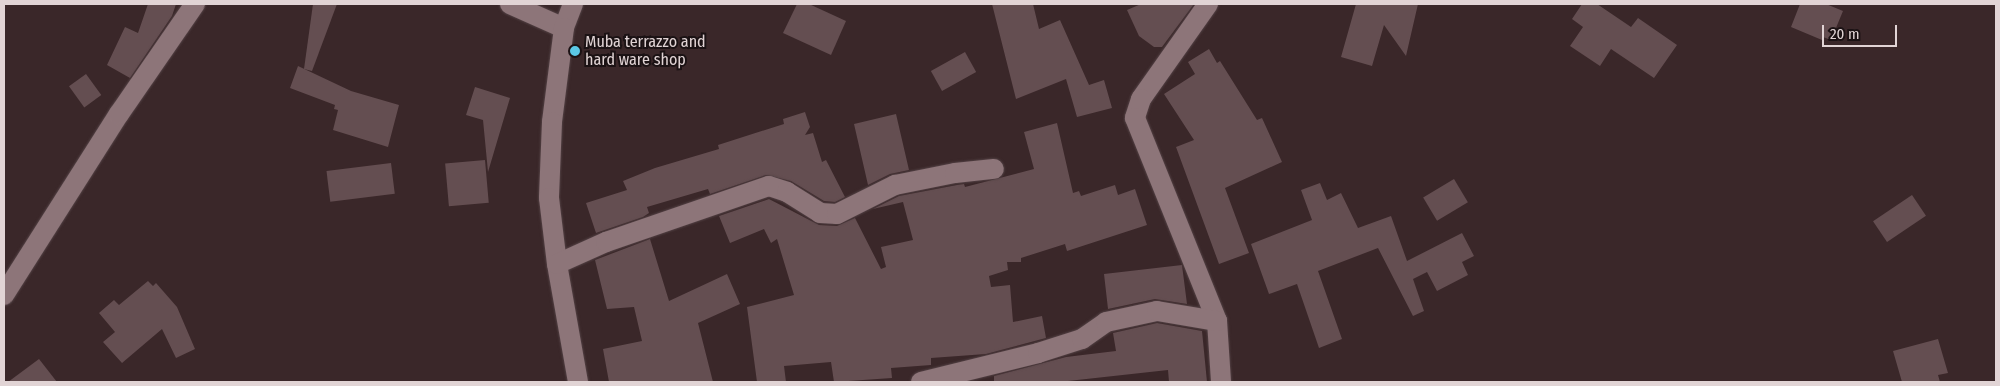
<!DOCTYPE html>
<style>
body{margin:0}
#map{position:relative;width:2000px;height:386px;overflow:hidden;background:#3a2729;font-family:"Fira Sans Condensed",sans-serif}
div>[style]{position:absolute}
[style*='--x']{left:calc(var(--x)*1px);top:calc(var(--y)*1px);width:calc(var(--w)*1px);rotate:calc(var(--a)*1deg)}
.building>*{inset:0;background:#644e51;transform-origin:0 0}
.roads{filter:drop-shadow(0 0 1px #534245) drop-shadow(0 0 1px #534245)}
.minor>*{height:20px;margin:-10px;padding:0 10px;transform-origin:10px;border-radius:10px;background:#8d7579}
.dots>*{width:14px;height:14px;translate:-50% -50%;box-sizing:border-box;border:2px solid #1b1214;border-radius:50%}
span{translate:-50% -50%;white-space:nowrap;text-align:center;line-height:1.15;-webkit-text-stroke:4px #1b1214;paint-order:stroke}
.poi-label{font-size:16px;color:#e1d4d5}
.left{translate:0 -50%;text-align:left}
.frame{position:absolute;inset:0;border:5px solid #e1d4d5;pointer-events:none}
.scale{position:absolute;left:1822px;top:25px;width:75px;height:22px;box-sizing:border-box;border:2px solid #e1d4d5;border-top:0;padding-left:6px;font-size:15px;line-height:18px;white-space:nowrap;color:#e1d4d5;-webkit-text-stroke:4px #1b1214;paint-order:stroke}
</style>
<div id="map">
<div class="building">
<div style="clip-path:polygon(148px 4px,176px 4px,172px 16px,130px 78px,107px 65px,125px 27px,138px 33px)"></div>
<div style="clip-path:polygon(313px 4px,337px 4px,312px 71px,304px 69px)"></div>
<div style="clip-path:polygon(797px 4px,809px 4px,846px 21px,831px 55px,783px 33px)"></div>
<div style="clip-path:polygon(992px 4px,1033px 4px,1039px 29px,1060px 20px,1089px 85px,1104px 80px,1112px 108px,1077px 117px,1066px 79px,1016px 99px)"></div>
<div style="clip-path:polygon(1141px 4px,1194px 4px,1162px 47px,1154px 47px,1139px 36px,1127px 10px)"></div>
<div style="clip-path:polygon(1356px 4px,1418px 4px,1406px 56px,1384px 25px,1372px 66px,1341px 57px)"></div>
<div style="clip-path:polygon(1582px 4px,1597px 4px,1631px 27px,1638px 18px,1677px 45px,1654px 78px,1611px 49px,1600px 66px,1570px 46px,1583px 27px,1572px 19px)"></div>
<div style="clip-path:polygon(1800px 4px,1826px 4px,1843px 11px,1831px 40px,1823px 37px,1822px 40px,1791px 27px)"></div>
<div style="clip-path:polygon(1209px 49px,1217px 63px,1220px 61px,1257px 120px,1262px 118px,1282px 162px,1225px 188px,1249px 253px,1219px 264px,1176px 147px,1194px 140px,1164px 94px,1195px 74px,1188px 62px)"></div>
<div style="left:965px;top:52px;width:23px;height:39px;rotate:61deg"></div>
<div style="clip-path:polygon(298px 66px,351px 91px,399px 105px,388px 147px,333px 130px,338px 110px,334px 109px,335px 105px,290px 88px)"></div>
<div style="left:86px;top:74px;width:26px;height:21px;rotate:54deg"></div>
<div style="clip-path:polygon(475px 87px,510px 98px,488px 172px,483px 120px,466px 115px)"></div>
<div style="clip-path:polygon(805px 112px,810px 127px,805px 135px,813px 133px,822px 162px,826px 160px,845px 197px,835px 202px,824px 201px,791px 181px,766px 175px,710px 194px,708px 189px,647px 207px,649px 213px,643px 217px,596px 233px,586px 203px,627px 190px,623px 181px,655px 168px,719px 149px,718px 145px,784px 124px,783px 119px)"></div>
<div style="clip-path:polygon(896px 114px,909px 170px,890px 174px,868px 185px,854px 124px)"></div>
<div style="clip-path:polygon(1057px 123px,1073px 193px,1079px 191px,1081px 196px,1115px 185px,1118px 195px,1135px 189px,1147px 225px,1067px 251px,1065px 244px,1021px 258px,1021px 262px,1007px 262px,1008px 270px,989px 276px,991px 287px,1010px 285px,1013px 322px,1042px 316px,1046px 338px,986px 354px,931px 358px,931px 365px,891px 368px,892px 378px,834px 382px,831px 362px,784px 366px,786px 382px,757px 382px,747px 307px,794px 295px,777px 239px,771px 243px,764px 229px,730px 243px,719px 216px,769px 199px,819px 225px,837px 226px,855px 218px,881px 269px,886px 267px,881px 247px,913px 240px,903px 202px,873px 209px,899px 196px,957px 185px,964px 184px,965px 187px,1034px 169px,1024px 132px)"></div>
<div style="left:485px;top:160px;width:43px;height:40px;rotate:85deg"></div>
<div style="left:391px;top:163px;width:31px;height:65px;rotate:83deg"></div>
<div style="left:1454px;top:179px;width:27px;height:36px;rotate:59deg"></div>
<div style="clip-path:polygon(1320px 183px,1327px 200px,1341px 193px,1358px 228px,1391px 216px,1407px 261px,1462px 233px,1474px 256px,1462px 262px,1468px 275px,1437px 291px,1427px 272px,1413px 279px,1424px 311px,1413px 316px,1378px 248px,1318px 271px,1342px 339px,1319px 348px,1297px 284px,1269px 294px,1251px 244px,1312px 220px,1301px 190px)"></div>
<div style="left:1912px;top:195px;width:25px;height:47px;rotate:56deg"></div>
<div style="clip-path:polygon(650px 239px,669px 301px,727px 274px,740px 304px,698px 323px,713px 382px,609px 382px,603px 349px,642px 341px,634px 307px,607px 309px,595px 260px)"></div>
<div style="clip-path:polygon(1182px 265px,1187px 304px,1155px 299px,1108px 309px,1104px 274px)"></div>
<div style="clip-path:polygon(148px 281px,153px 286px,156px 283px,177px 307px,195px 349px,176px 358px,162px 329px,122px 363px,103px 342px,115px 332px,99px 313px,114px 300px,119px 305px)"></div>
<div style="clip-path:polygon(1157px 323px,1202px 331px,1207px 382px,1169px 382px,1168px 370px,1059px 382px,994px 382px,994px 376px,1066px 357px,1116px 351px,1113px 333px)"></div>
<div style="clip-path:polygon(1938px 339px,1948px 373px,1938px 375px,1940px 382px,1902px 382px,1893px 351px)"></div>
<div style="clip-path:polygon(39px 359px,57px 382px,8px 382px)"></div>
</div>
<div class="roads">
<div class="minor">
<div style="--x:510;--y:4;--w:59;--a:24"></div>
<div style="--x:573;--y:4;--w:26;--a:111"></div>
<div style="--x:564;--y:28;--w:95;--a:97.3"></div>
<div style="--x:552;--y:122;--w:76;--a:92.3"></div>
<div style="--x:549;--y:198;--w:66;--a:83.1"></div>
<div style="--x:557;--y:264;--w:120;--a:79.9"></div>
<div style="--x:1208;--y:4;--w:116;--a:125.2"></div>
<div style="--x:1141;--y:99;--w:20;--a:108"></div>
<div style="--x:1135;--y:118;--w:219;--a:68"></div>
<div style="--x:1217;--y:321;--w:61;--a:86.2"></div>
<div style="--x:557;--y:264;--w:54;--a:-24.2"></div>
<div style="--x:606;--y:242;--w:172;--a:-19"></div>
<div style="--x:769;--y:186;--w:19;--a:18"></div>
<div style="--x:787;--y:192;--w:39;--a:32"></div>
<div style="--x:820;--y:213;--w:17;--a:3"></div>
<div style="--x:837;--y:214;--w:65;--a:-26.6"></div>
<div style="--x:895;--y:185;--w:61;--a:-11.3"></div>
<div style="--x:955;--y:173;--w:39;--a:-6"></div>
<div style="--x:4;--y:295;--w:214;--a:-57.6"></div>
<div style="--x:119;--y:114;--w:134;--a:-55.4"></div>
<div style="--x:921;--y:382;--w:121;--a:-13.9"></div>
<div style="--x:1038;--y:353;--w:46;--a:-17.7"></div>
<div style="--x:1082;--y:339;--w:29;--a:-35"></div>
<div style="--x:1106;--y:322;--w:52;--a:-12.2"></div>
<div style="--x:1157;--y:311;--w:61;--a:9.5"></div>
</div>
</div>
<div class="dots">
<div style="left:575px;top:51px;background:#5bc8e6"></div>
</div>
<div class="poi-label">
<span class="left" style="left:585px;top:51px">Muba terrazzo and<br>hard ware shop</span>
</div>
<div class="frame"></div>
<div class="scale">20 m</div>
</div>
